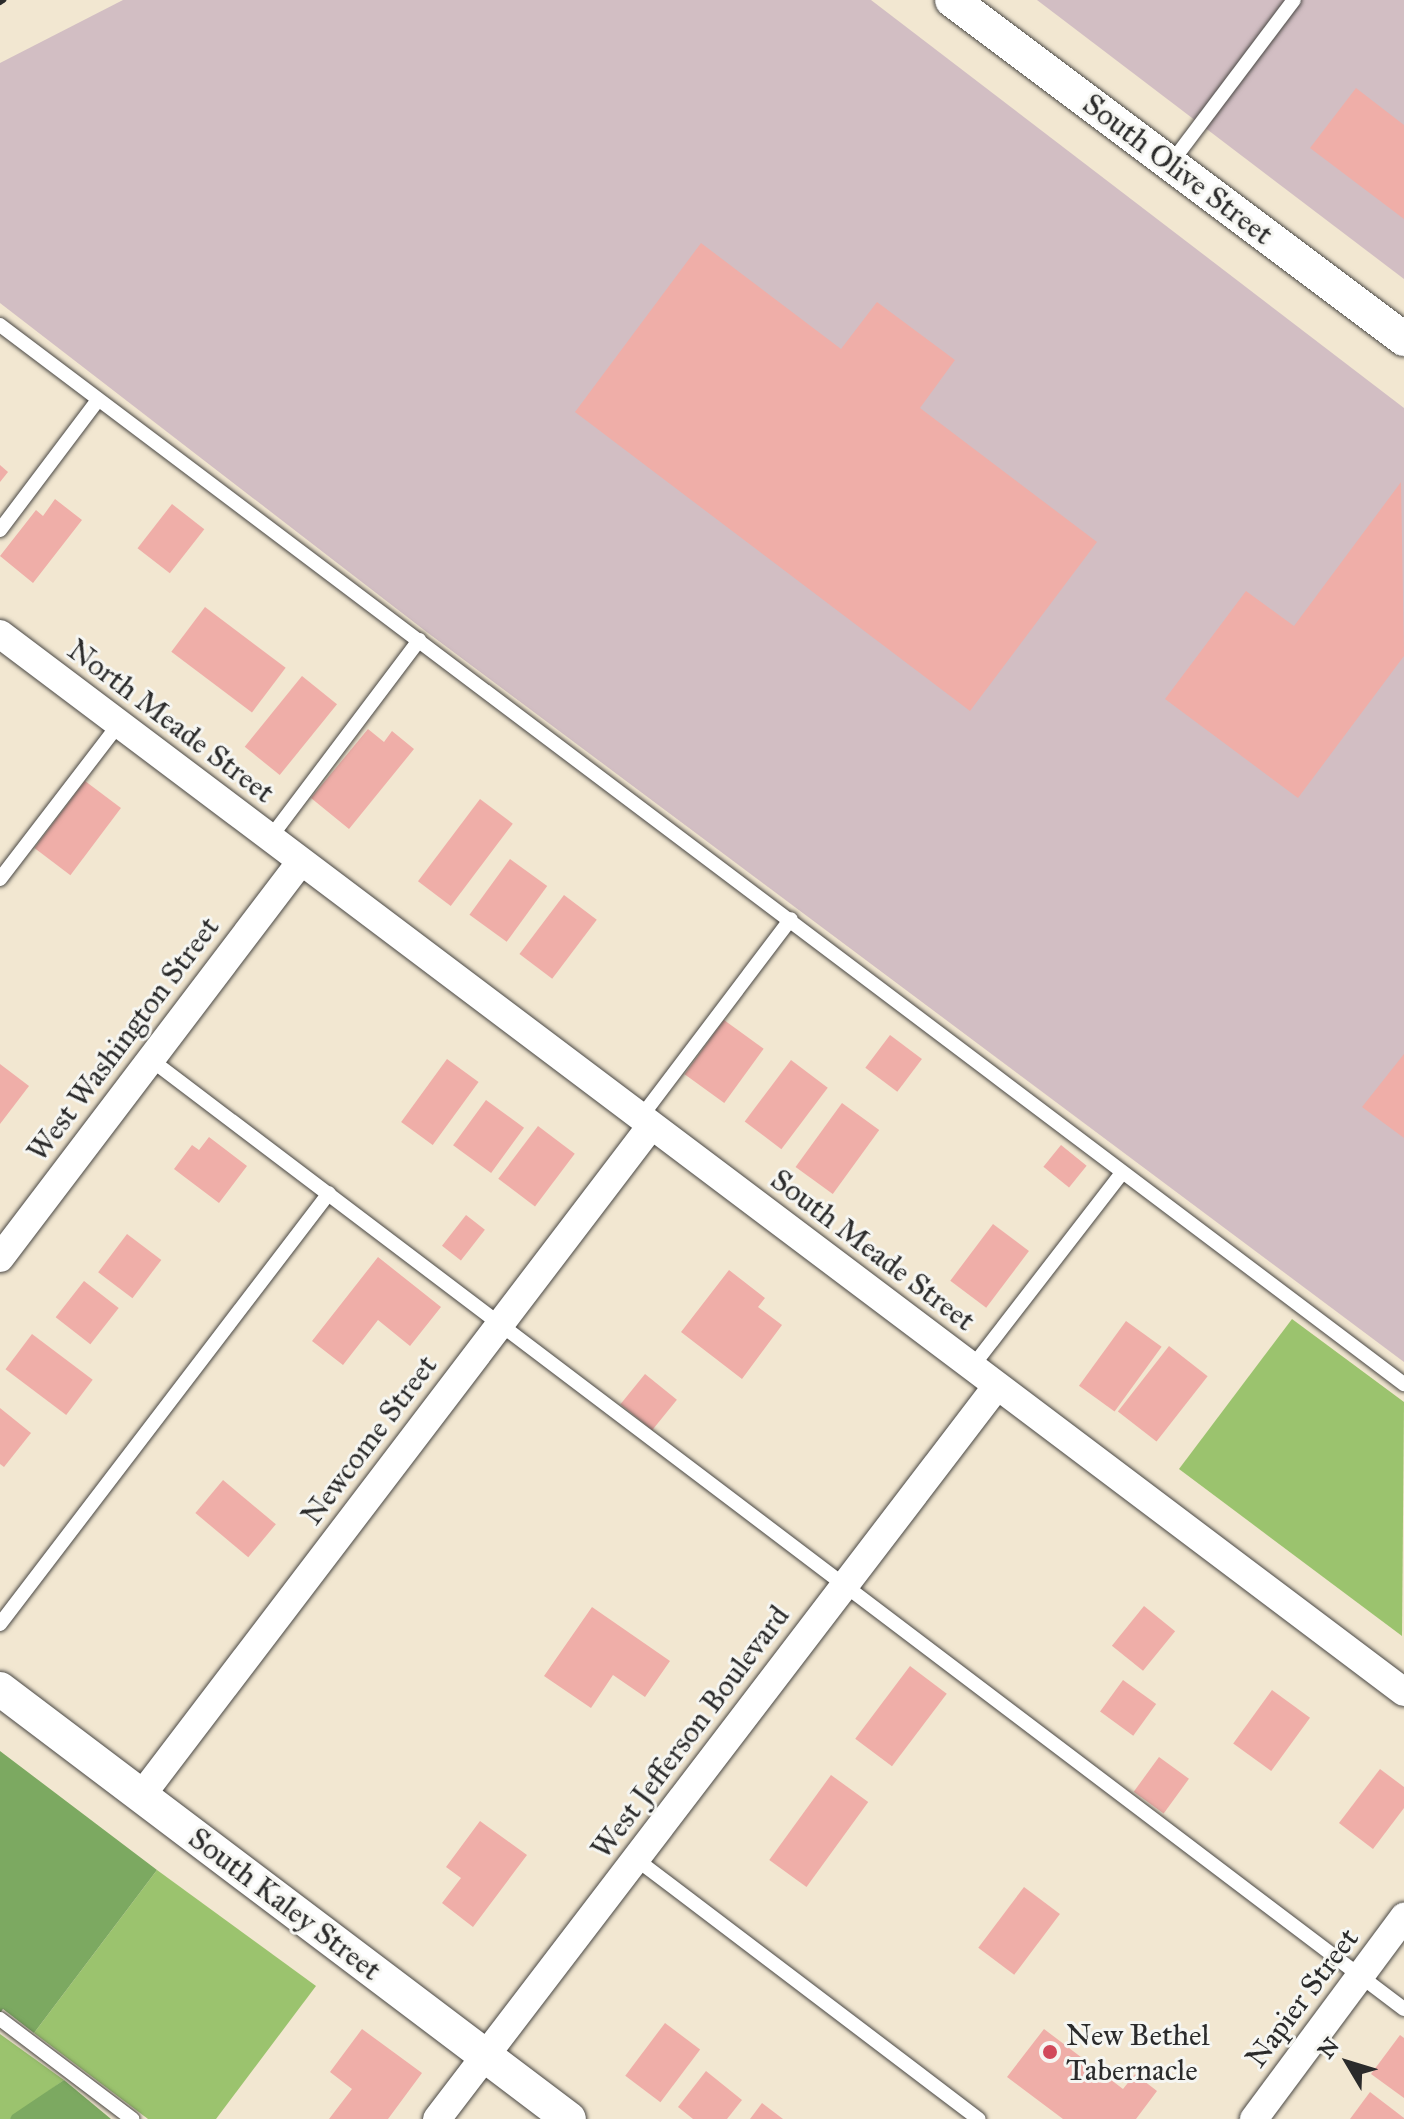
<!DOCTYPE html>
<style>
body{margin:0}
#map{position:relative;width:1404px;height:2119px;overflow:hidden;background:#f2e7d1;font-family:"IM FELL Great Primer",serif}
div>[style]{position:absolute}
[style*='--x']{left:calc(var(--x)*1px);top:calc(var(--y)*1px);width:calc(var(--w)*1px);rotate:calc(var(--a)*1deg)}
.industrial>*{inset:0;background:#d2bec3}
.green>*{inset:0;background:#9bc36e}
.forest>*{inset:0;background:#7ca961}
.building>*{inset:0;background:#efaea8;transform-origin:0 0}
.roads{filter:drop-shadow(0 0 2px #494744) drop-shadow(0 0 2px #494744)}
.service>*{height:14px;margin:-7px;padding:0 7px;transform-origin:7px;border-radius:7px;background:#fff}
.minor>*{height:28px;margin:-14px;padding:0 14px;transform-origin:14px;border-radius:14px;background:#fff}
.tertiary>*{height:34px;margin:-17px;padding:0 17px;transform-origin:17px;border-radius:17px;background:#fff}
.rail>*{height:6px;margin:-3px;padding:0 3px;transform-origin:3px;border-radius:3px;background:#2b2b2b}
.dots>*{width:22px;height:22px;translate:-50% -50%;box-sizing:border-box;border:4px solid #f6f6f2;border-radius:50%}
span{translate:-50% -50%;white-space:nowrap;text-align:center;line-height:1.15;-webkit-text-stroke:6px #f6f6f2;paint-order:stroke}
.street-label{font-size:30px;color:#2b2b2b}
.poi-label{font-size:30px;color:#2b2b2b}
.left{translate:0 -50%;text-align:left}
.north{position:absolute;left:1308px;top:2023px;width:80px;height:80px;-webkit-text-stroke:6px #f6f6f2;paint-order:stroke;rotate:308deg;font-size:22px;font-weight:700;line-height:32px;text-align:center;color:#2b2b2b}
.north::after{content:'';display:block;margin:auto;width:28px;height:36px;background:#2b2b2b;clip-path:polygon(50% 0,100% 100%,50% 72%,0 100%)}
</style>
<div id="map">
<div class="industrial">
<div style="clip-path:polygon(123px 0,871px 0,1404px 408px,1404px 1362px,428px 633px,0 303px,0 63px)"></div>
<div style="clip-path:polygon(1037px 0,1404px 0,1404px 279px)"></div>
</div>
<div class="green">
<div style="clip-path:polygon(1292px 1319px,1404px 1402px,1402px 1636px,1179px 1469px)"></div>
<div style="clip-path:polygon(157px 1870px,316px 1986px,216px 2119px,148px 2119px,34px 2033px)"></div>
<div style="clip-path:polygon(0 2034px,64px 2080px,10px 2119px,0 2119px)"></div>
</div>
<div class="forest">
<div style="clip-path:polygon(0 1751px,157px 1870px,34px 2033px,3px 2009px,0 2013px)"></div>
<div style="clip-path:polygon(64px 2080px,111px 2119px,10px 2119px,12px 2115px)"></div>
</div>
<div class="building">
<div style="clip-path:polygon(1356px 88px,1404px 125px,1404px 219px,1310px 148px)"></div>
<div style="clip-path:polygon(701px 243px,841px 349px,877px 302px,955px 360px,920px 408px,1097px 542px,970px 711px,575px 412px)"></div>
<div style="clip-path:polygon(0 465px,8px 472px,0 482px)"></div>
<div style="clip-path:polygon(1401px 482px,1404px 656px,1298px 798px,1165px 699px,1246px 591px,1294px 626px)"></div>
<div style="clip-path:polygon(55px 499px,82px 520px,33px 583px,0 556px,36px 510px,43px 516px)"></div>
<div style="left:172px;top:504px;width:41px;height:56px;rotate:38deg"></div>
<div style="left:205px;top:607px;width:101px;height:56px;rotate:37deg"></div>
<div style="left:302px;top:676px;width:45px;height:91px;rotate:39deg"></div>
<div style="clip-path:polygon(368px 729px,384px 742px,392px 731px,414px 749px,349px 829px,311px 798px)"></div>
<div style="left:85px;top:781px;width:45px;height:84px;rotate:37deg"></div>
<div style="left:480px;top:799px;width:41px;height:103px;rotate:37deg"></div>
<div style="left:510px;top:859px;width:46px;height:69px;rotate:36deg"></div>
<div style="left:564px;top:895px;width:41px;height:74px;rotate:37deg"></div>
<div style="left:724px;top:1020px;width:49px;height:67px;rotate:36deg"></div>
<div style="left:890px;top:1035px;width:40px;height:41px;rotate:37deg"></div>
<div style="clip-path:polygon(1404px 1054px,1404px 1138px,1362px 1107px)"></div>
<div style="left:447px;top:1059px;width:39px;height:78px;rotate:36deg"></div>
<div style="left:791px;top:1060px;width:46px;height:77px;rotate:37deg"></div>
<div style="clip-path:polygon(0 1064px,29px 1086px,0 1124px)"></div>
<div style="left:486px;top:1100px;width:47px;height:56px;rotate:36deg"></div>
<div style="left:842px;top:1103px;width:46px;height:79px;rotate:36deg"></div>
<div style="left:538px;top:1126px;width:46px;height:66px;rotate:37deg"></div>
<div style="clip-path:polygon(209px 1137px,247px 1166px,219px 1203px,174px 1169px,192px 1145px,199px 1150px)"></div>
<div style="left:1061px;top:1145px;width:33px;height:28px;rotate:39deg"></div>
<div style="left:466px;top:1215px;width:24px;height:39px;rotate:38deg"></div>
<div style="left:993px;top:1224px;width:45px;height:71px;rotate:37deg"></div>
<div style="left:127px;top:1234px;width:43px;height:48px;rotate:37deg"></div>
<div style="clip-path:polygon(378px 1257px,441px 1307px,410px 1346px,378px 1320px,343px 1365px,312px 1341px)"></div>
<div style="clip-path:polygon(729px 1270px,765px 1298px,758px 1307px,782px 1325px,742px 1379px,681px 1332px)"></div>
<div style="left:84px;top:1281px;width:44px;height:46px;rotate:38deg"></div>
<div style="left:1126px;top:1321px;width:44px;height:80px;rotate:36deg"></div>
<div style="left:32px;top:1334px;width:76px;height:44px;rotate:37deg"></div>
<div style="left:1169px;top:1346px;width:49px;height:83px;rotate:38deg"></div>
<div style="left:645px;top:1374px;width:41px;height:39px;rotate:39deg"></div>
<div style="clip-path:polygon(0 1408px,31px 1433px,4px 1467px,0 1464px)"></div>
<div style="left:223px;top:1480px;width:69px;height:43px;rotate:40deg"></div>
<div style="left:1144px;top:1606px;width:40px;height:51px;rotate:39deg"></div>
<div style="clip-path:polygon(592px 1607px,670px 1661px,645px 1697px,613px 1675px,591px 1708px,544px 1676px)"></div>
<div style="left:910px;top:1666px;width:46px;height:91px;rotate:37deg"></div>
<div style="left:1123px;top:1680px;width:41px;height:39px;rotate:36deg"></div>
<div style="left:1272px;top:1690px;width:47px;height:66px;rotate:36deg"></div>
<div style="left:1159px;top:1757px;width:37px;height:43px;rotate:36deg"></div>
<div style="clip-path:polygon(1380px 1769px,1404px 1787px,1404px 1808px,1373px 1849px,1339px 1823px)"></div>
<div style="left:831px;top:1775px;width:46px;height:105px;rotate:36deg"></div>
<div style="clip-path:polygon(480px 1821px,527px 1855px,473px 1927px,442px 1903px,461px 1878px,446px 1867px)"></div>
<div style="left:1024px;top:1887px;width:45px;height:76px;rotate:37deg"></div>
<div style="left:665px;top:2023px;width:44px;height:66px;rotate:37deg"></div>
<div style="clip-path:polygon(362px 2029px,422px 2073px,388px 2119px,329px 2119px,352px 2089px,330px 2072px)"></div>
<div style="clip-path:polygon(1044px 2029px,1123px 2089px,1135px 2074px,1157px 2091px,1136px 2119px,1063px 2119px,1007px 2077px)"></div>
<div style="clip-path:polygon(1400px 2035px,1404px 2038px,1404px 2098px,1371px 2074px)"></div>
<div style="clip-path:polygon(706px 2071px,742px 2100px,727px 2119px,693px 2119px,678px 2107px)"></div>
<div style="clip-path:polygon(1370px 2092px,1404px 2118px,1404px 2119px,1350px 2119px)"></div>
<div style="clip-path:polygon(762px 2103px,783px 2119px,750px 2119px)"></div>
</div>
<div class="roads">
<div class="service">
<div style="--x:1171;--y:163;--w:204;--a:-53"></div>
<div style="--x:0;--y:325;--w:1759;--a:37.03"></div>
<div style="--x:0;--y:530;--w:163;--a:-53"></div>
<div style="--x:270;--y:838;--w:248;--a:-53"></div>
<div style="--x:0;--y:879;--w:195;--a:-52.5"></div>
<div style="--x:150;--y:1059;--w:1573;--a:37.15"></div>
<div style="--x:641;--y:1117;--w:248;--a:-52.9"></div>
<div style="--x:972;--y:1367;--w:245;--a:-52.3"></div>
<div style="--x:0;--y:1624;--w:542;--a:-52.64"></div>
<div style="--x:636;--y:1859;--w:430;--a:37.2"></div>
<div style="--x:0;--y:2019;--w:166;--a:37.1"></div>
</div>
<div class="minor">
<div style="--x:0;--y:634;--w:1758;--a:37"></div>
<div style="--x:0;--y:1258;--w:497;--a:-52.8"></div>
<div style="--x:141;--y:1796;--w:842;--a:-52.72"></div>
<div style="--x:437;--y:2119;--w:922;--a:-52.62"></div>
<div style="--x:1254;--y:2119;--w:252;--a:-53.4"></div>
</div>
<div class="tertiary">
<div style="--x:952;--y:0;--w:565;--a:36.87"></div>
<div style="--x:0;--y:1689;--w:713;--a:37.08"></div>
</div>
</div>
<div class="rail">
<div style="--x:0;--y:2;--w:4;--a:-34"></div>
</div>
<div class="dots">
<div style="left:1050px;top:2052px;background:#d1495b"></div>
</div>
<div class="street-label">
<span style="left:1178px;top:169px;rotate:37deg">South Olive Street</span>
<span style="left:171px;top:721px;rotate:37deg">North Meade Street</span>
<span style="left:123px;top:1039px;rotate:-53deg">West Washington Street</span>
<span style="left:873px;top:1250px;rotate:37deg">South Meade Street</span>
<span style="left:369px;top:1440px;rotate:-53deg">Newcome Street</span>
<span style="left:690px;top:1732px;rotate:-53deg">West Jefferson Boulevard</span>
<span style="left:285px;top:1904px;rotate:37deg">South Kaley Street</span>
<span style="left:1302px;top:1998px;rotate:-53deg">Napier Street</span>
</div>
<div class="poi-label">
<span class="left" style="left:1066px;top:2052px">New Bethel<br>Tabernacle</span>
</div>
<div class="north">N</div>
</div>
